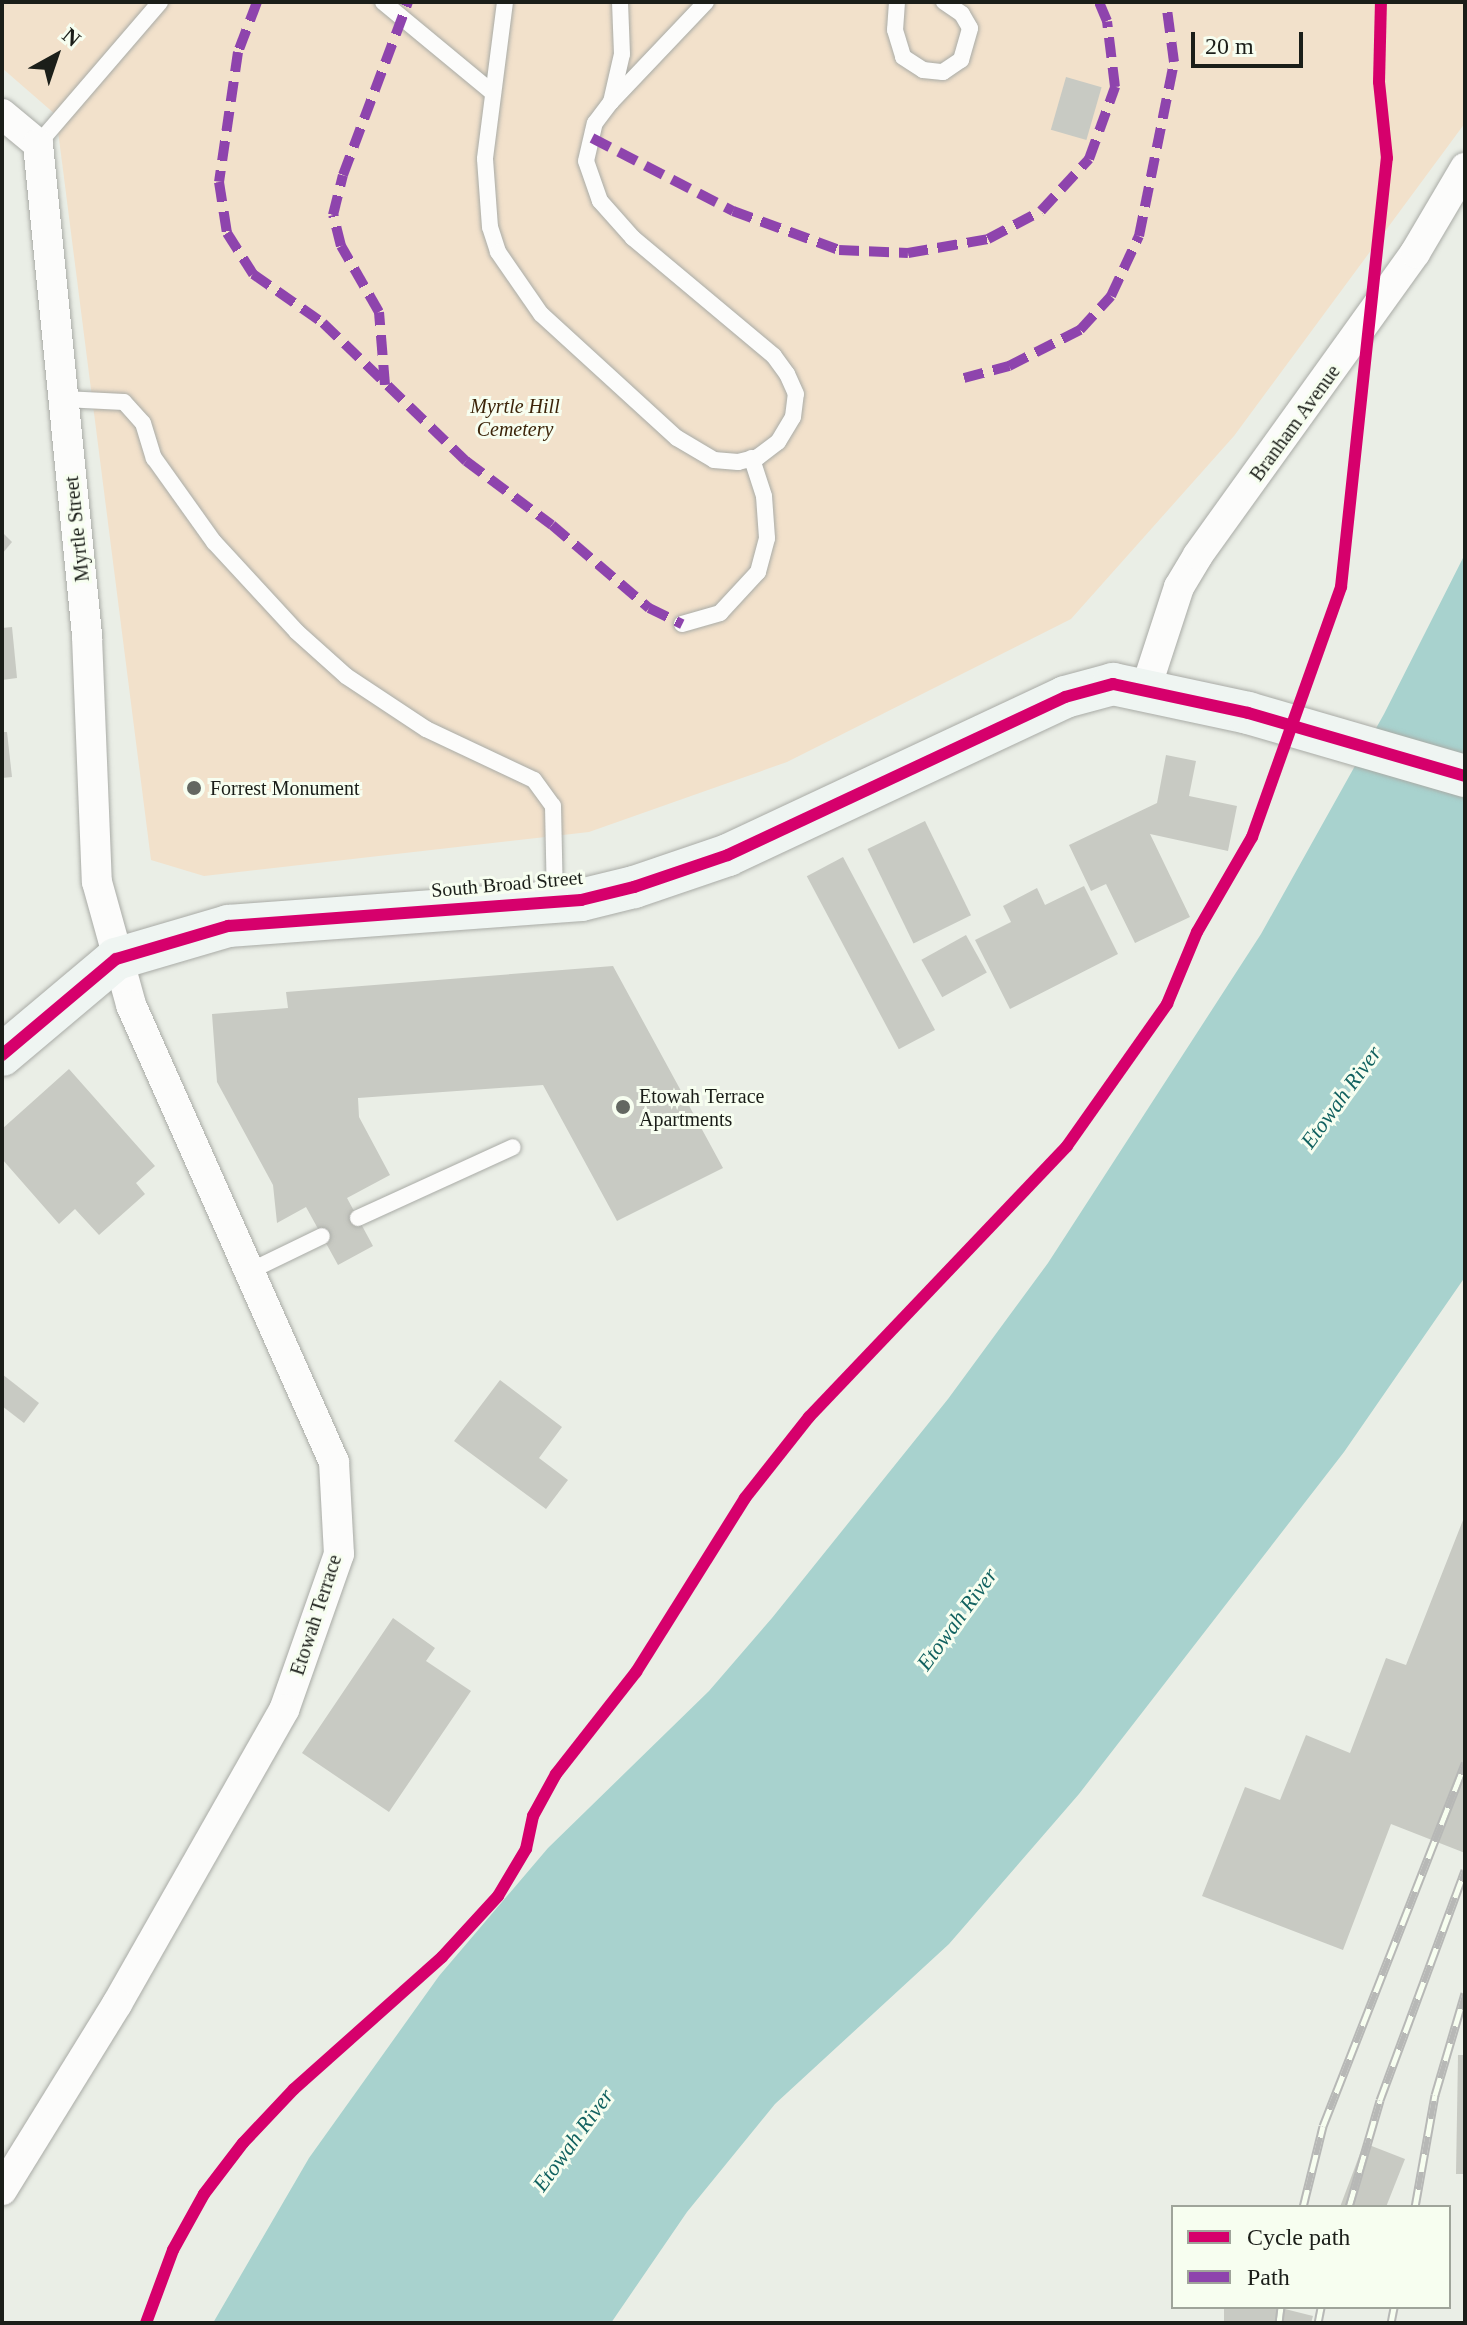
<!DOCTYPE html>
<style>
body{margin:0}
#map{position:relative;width:1467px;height:2325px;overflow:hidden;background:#eaeee6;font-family:"Times New Roman",serif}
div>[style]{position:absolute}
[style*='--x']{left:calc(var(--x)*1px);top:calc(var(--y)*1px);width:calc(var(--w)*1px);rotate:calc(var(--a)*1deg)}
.green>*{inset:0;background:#f2e1cb}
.water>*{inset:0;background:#a8d2ce}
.building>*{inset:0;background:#c8cac3;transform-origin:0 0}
.roads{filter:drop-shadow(0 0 2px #a9aba6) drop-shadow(0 0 2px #a9aba6)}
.service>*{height:16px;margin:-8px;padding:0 8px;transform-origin:8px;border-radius:8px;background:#fcfcfb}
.minor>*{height:30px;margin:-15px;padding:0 15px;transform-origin:15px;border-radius:15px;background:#fcfcfb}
.secondary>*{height:42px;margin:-21px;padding:0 21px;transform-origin:21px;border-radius:21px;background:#eff5f2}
.rail>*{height:9px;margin-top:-4.5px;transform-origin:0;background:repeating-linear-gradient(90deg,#f7fef0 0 18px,#b7b8b6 0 36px);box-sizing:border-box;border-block:2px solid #b7b8b6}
.quiet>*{height:10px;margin-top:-5px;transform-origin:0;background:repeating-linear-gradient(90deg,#8e44ad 0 20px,transparent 0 30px)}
.cycleway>*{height:12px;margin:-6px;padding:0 6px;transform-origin:6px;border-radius:6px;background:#d6006c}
.dots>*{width:22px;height:22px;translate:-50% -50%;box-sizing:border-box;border:4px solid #f7fef0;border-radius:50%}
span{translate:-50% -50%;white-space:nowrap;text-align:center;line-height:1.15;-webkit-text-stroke:6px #f7fef0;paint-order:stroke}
.park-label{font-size:20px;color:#3c2409;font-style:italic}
.street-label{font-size:20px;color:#1b1e19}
.poi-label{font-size:20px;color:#1b1e19}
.left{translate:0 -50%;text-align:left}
.water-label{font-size:22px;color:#126260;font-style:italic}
.frame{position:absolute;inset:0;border:4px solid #1b1e19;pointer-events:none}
.legend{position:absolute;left:1171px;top:2205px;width:280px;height:104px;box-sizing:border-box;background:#f7fef0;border:2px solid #9fa49a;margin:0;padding:10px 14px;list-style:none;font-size:24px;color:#1b1e19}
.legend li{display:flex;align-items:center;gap:16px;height:40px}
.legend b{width:40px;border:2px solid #9fa49a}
.north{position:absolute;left:16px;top:16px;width:80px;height:80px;-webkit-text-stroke:6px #f7fef0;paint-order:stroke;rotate:40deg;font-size:22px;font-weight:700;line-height:32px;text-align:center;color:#1b1e19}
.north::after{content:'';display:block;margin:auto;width:28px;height:36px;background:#1b1e19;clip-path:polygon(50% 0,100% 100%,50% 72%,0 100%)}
.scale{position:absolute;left:1191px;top:32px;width:112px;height:36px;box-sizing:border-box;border:4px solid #1b1e19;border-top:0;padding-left:10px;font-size:24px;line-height:28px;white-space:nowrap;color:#1b1e19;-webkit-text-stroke:6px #f7fef0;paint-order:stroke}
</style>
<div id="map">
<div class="green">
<div style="clip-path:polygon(2px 2px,1465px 2px,1465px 123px,1234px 436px,1071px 619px,787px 762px,589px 832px,204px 876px,151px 860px,56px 115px,2px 68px)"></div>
</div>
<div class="water">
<div style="clip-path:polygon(1465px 554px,1465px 1277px,1344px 1452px,1079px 1794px,949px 1944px,775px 2104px,687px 2212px,611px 2323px,213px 2323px,309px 2158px,439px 1976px,548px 1848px,709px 1691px,772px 1618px,948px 1399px,1048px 1263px,1261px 934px,1384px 714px)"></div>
</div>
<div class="building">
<div style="left:1066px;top:77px;width:37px;height:55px;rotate:16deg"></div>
<div style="clip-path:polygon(2px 532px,12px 542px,2px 554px)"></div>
<div style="clip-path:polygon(12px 627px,17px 678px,2px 680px,2px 628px)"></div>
<div style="clip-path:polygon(2px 732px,7px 732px,12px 777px,2px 778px)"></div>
<div style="clip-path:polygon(1166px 755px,1196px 761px,1189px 796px,1237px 806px,1228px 851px,1150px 834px,1190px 917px,1135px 943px,1106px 884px,1091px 891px,1069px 845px,1157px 803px)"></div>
<div style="left:925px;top:821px;width:105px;height:64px;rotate:64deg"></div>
<div style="left:843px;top:857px;width:196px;height:41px;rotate:62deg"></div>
<div style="clip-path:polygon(1084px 886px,1118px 954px,1010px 1009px,975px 940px,1011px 922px,1003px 906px,1037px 888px,1045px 905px)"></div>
<div style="left:966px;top:935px;width:43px;height:51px;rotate:61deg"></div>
<div style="clip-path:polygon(613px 966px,723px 1168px,617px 1221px,543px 1085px,358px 1098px,359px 1117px,390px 1175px,347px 1198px,373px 1246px,338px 1265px,306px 1207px,277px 1223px,273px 1185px,217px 1082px,212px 1014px,288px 1008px,286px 992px)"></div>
<div style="clip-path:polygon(69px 1069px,155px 1166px,136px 1183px,145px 1194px,99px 1235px,75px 1209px,59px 1224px,2px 1159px,2px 1129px)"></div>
<div style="clip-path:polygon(2px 1374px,39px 1403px,24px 1423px,2px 1406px)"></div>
<div style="clip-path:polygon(500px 1380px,562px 1427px,539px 1458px,568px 1480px,546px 1509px,454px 1441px)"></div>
<div style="clip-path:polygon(1465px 1515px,1465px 1853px,1391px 1824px,1343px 1950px,1202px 1896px,1245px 1787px,1280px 1800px,1306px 1735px,1350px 1753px,1386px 1658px,1406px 1665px)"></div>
<div style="clip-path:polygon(393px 1618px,435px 1648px,426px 1661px,471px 1691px,389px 1812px,302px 1753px)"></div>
<div style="clip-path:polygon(1458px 2055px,1465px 2055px,1465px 2174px,1456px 2174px)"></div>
<div style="clip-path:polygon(1364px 2143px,1405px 2159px,1386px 2207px,1340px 2207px)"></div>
<div style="clip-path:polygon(1224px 2307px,1277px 2307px,1313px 2316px,1311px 2323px,1224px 2323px)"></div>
</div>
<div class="roads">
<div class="service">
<div style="--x:383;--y:2;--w:143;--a:39.6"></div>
<div style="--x:505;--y:2;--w:158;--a:97.3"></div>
<div style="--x:485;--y:159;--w:68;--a:85.8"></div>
<div style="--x:490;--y:227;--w:26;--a:72"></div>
<div style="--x:498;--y:252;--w:75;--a:55.3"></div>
<div style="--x:541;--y:314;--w:184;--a:42.4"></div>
<div style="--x:677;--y:438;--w:43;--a:30.7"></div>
<div style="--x:714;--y:460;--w:24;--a:5"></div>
<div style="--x:738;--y:462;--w:21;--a:-14"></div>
<div style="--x:758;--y:457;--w:25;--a:-37"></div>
<div style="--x:778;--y:442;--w:29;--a:-59"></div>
<div style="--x:793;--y:417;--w:23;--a:-83"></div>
<div style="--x:796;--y:394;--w:22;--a:-114"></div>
<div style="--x:787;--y:374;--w:22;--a:-126"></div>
<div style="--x:774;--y:356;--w:184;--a:-140.1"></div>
<div style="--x:633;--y:238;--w:50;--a:-131.7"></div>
<div style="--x:600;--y:201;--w:42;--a:-109.3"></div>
<div style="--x:586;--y:161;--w:39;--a:-77"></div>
<div style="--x:595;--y:123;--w:26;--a:-53"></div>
<div style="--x:611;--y:102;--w:138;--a:-46.5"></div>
<div style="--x:897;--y:2;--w:28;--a:94"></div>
<div style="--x:895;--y:30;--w:28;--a:73"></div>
<div style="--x:903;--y:57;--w:24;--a:33"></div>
<div style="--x:923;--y:70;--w:20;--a:6"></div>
<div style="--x:943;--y:72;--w:22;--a:-34"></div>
<div style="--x:961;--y:60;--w:33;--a:-74"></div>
<div style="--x:970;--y:28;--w:16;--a:-120"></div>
<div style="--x:962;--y:14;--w:22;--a:-146"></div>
<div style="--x:611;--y:102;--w:49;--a:-77.1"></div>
<div style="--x:622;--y:54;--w:52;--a:-92.2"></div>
<div style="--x:38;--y:144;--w:187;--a:-49.3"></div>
<div style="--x:64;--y:399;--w:60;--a:2.9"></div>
<div style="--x:124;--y:402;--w:28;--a:48"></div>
<div style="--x:143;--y:423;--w:37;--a:73"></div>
<div style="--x:154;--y:458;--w:103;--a:54.5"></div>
<div style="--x:214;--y:542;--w:122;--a:47.3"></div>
<div style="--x:297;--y:632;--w:66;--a:41.9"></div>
<div style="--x:346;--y:676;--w:96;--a:33.5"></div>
<div style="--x:426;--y:729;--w:119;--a:25.3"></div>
<div style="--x:534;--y:780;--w:32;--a:54"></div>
<div style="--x:553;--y:806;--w:93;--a:88.8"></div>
<div style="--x:682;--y:624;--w:40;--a:-16"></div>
<div style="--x:720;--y:613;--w:56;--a:-47.2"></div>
<div style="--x:758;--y:572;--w:35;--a:-75"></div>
<div style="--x:767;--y:538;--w:42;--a:-94.1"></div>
<div style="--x:764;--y:496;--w:40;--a:-108"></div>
<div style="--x:358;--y:1218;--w:170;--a:-24.6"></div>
<div style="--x:248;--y:1272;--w:82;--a:-25.9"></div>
</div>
<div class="minor">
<div style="--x:2;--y:114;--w:47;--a:39.8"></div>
<div style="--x:38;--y:144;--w:495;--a:84.3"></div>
<div style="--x:87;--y:637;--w:245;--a:87.7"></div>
<div style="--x:97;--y:882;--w:128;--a:74.5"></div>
<div style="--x:131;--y:1005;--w:500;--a:66.05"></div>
<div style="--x:334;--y:1462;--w:92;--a:86.9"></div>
<div style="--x:339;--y:1554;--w:165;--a:109.4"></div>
<div style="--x:284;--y:1710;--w:338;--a:119.6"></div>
<div style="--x:117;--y:2004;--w:219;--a:121.7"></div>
<div style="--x:1146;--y:688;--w:106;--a:-71.9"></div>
<div style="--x:1179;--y:587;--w:37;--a:-59"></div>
<div style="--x:1198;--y:555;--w:372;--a:-54.3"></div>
<div style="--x:1415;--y:253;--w:99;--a:-59.5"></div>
</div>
<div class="secondary">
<div style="--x:2;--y:1055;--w:149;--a:-40.1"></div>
<div style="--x:116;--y:959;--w:117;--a:-16.4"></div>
<div style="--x:228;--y:926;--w:354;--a:-4.2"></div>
<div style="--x:581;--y:900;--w:55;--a:-13.8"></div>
<div style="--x:634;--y:887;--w:99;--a:-18.8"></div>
<div style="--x:728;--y:855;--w:372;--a:-25.1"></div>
<div style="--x:1065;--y:697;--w:50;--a:-15.2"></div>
<div style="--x:1113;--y:684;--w:138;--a:12.1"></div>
<div style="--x:1248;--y:713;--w:226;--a:16.2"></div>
</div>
</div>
<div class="rail">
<div style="--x:1303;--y:2207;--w:83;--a:-76.1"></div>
<div style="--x:1323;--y:2126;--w:390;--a:-68.6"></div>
<div style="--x:1349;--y:2207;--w:111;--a:-73.8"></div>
<div style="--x:1380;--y:2100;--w:245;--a:-69.7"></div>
<div style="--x:1415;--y:2207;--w:114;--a:-79.9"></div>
<div style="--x:1435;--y:2095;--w:106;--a:-73.6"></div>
<div style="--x:1279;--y:2323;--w:16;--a:-83"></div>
<div style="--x:1318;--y:2323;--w:16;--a:-79"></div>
<div style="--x:1391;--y:2323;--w:16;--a:-79"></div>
</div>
<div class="quiet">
<div style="--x:257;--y:2;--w:53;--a:110.8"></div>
<div style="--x:238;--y:52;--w:131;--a:98.3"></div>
<div style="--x:219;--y:182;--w:52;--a:81.1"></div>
<div style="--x:227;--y:233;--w:49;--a:57.6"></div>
<div style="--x:253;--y:274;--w:85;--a:35"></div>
<div style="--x:323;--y:323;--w:199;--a:44"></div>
<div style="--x:466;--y:461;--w:107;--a:36.7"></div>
<div style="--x:552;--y:525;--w:128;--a:40.6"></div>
<div style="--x:649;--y:608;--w:37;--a:26"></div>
<div style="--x:592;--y:138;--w:159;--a:27.4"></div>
<div style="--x:733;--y:211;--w:113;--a:20.2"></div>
<div style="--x:839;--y:250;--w:69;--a:2.5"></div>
<div style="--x:908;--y:253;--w:81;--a:-9.9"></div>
<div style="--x:988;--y:239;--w:60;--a:-27.8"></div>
<div style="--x:1041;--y:211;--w:71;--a:-47.3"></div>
<div style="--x:1089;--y:159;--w:77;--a:-70.1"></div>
<div style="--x:1115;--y:87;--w:66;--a:-96.9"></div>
<div style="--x:1107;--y:21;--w:21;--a:-113"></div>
<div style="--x:964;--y:378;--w:47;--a:-14.9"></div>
<div style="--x:1009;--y:366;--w:80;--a:-26.9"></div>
<div style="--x:1080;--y:330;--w:46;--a:-47.6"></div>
<div style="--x:1111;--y:296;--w:66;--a:-65"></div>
<div style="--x:1139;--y:236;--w:177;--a:-78.6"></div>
<div style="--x:1174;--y:62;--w:61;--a:-97.6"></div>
<div style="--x:385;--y:385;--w:73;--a:-94.7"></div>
<div style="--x:379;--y:312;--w:76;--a:-119.9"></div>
<div style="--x:341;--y:246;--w:32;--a:-104"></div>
<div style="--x:333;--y:215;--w:41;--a:-76"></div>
<div style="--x:343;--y:175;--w:185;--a:-69.4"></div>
</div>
<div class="cycleway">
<div style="--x:2;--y:1055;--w:149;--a:-40.1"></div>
<div style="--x:116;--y:959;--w:117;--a:-16.4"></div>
<div style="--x:228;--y:926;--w:354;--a:-4.2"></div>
<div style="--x:581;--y:900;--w:55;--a:-13.8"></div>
<div style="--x:634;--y:887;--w:99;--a:-18.8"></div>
<div style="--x:728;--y:855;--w:372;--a:-25.1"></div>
<div style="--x:1065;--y:697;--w:50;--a:-15.2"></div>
<div style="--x:1113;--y:684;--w:138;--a:12.1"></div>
<div style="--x:1248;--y:713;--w:226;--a:16.2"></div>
<div style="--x:146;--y:2323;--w:78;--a:-69.7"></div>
<div style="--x:173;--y:2250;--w:64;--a:-61"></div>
<div style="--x:204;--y:2194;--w:64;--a:-52.6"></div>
<div style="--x:243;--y:2143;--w:74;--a:-46.6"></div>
<div style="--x:294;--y:2089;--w:198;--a:-41.7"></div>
<div style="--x:442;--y:1957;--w:83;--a:-47.4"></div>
<div style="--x:498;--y:1896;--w:55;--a:-59.2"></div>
<div style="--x:526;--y:1849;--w:34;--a:-78"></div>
<div style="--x:533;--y:1816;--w:48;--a:-61.3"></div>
<div style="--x:556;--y:1774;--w:130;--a:-51.9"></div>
<div style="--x:636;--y:1672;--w:205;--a:-57.9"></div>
<div style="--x:745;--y:1498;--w:103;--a:-51.7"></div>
<div style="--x:809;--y:1417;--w:374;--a:-46.4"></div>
<div style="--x:1067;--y:1146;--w:174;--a:-54.8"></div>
<div style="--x:1167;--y:1004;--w:78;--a:-67.4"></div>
<div style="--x:1197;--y:932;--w:110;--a:-59.9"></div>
<div style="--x:1252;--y:837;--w:265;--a:-70.4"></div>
<div style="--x:1341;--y:587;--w:431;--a:-83.9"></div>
<div style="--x:1387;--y:158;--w:76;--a:-96"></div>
<div style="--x:1379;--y:82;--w:80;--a:-88.6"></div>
</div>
<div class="dots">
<div style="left:194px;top:788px;background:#636761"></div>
<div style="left:623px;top:1107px;background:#636761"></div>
</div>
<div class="park-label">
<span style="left:515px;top:418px">Myrtle Hill<br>Cemetery</span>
</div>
<div class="street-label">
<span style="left:1295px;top:423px;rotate:-54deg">Branham Avenue</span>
<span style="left:77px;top:529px;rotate:-96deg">Myrtle Street</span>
<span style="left:507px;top:884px;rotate:-5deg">South Broad Street</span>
<span style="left:316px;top:1615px;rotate:-72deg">Etowah Terrace</span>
</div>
<div class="poi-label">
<span class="left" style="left:210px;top:788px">Forrest Monument</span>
<span class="left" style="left:639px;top:1108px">Etowah Terrace<br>Apartments</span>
</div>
<div class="water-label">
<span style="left:1341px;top:1097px;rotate:-54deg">Etowah River</span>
<span style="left:957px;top:1619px;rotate:-54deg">Etowah River</span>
<span style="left:573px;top:2140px;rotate:-54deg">Etowah River</span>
</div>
<div class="frame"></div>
<ul class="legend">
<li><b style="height:10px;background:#d6006c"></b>Cycle path</li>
<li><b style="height:10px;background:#8e44ad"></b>Path</li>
</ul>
<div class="north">N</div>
<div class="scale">20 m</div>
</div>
